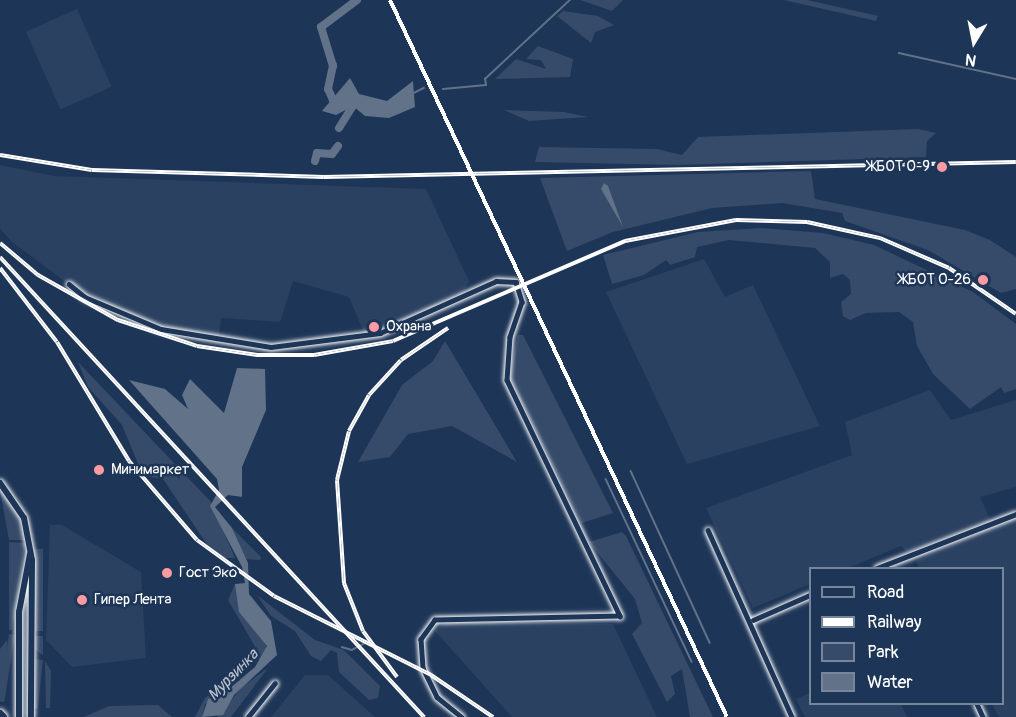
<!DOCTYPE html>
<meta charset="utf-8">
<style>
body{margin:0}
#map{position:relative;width:1016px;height:717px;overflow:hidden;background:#1d3557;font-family:Pangolin,sans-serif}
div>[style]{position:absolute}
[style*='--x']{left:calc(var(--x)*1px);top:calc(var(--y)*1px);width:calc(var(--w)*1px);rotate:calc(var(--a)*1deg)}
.built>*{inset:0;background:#2a4161;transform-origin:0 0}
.green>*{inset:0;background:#364b69;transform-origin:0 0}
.water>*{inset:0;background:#617289}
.stream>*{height:1.5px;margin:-0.75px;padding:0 0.75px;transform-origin:0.75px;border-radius:0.75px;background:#617289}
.river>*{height:8px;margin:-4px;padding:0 4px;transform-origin:4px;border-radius:4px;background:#617289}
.roads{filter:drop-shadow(0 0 2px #fff) drop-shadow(0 0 2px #fff)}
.minor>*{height:4.5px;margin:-2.25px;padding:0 2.25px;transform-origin:2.25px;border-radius:2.25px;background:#1d3557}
.tertiary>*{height:6px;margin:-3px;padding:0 3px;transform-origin:3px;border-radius:3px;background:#1d3557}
.primary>*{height:8px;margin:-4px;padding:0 4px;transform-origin:4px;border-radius:4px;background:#1d3557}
.rail>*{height:4px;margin-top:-2px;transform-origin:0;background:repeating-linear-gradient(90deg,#1d3557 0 4.5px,#fff 0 9px);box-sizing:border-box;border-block:2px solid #fff}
.dots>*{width:16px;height:16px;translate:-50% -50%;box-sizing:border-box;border:3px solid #1d3557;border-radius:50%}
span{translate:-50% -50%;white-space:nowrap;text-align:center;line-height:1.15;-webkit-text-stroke:5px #1d3557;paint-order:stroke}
.poi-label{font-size:15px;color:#fff}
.right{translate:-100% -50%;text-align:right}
.left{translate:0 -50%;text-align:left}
.water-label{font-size:16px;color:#b8c0ca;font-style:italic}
.legend{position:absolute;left:809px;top:567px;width:195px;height:138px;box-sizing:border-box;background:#1d3557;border:2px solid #77869a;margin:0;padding:8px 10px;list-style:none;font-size:18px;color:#fff}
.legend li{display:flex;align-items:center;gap:12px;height:30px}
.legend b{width:30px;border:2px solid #77869a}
.north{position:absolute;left:944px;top:12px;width:60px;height:60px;-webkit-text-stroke:4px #1d3557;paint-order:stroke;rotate:190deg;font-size:16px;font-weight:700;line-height:24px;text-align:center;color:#fff}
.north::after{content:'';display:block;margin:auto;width:21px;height:27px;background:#fff;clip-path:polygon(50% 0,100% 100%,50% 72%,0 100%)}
</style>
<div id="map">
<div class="built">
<div style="left:77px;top:9px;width:85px;height:56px;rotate:66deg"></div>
<div style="clip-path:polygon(0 165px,55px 176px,426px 189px,469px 281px,460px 299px,365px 335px,349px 297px,293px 281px,280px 322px,221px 318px,219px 336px,188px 332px,128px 313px,63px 280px,12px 242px,0 229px)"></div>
<div style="clip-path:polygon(704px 259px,725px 297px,753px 285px,820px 426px,687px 464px,606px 292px)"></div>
<div style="clip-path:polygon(930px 390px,951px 420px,1016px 400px,1016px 487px,980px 497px,991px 521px,907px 552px,901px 546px,848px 568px,810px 568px,810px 584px,753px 608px,706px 508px,852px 455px,845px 422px)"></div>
<div style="clip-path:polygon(1016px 517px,1016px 717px,999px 717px,992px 704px,1002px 704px,1002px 568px,919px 568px,916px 561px)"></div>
<div style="clip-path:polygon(50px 525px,62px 525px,141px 572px,146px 658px,72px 667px,46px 640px)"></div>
<div style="clip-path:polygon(447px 622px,613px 624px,657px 717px,512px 717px,435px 631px)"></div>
<div style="clip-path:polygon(305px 675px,328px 675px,375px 717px,271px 717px)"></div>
<div style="clip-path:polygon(810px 693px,810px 704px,901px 704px,907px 717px,805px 717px,796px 699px)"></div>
</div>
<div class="green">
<div style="clip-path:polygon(580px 0,623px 0,612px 11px)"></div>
<div style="clip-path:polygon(784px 0,807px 0,878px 16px,876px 21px)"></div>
<div style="clip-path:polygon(563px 11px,598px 16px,614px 25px,595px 32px,591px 43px,557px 16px)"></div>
<div style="clip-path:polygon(538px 46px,573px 59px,570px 77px,495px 79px,516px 59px,546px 69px,541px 60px,526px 59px)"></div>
<div style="clip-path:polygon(504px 110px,564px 112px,588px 117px,529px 121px)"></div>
<div style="clip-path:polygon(918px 129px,936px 133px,927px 141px,926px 157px,678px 165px,535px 162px,539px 147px,657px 149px,682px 155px,698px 137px)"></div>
<div style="clip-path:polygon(811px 171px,815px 199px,965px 230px,990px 240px,1016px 257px,1016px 289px,1001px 293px,928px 250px,845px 221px,842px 213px,782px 203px,712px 208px,613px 232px,567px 251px,540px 178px)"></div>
<div style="clip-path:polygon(762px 228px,823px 233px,874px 245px,973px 292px,1016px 324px,1016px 389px,1004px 393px,1001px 387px,970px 409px,933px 374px,917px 346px,913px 322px,899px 312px,866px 313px,850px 320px,843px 316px,841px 302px,851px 294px,850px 280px,843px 274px,830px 278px,830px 262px,815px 248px,729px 240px,697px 247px,695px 257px,670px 265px,666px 260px,644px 275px,612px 284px,603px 255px,698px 232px)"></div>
<div style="clip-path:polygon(518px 335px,523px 335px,613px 513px,582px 523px,509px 376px)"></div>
<div style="clip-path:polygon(445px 341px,517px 462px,452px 426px,408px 434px,390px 457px,358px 462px,402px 385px,433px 361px)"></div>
<div style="clip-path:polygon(78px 362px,211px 502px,235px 558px,224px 558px,208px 546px,163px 479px,150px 477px,139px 466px,122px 425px,88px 387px)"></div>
<div style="clip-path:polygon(0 490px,19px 516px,25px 540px,9px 540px)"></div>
<div style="clip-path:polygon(232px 528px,261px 557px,260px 560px,244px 559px)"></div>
<div style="clip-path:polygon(622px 532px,626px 536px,713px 717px,690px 717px,682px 669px,671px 676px,675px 694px,667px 702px,632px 634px,642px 623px,635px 599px,589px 542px)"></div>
<div style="clip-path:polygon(9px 542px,25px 543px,12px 630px,9px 630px)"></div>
<div style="left:43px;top:549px;width:82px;height:9px;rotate:90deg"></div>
<div style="clip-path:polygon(235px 584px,244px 618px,265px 640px,267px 652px,205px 704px,202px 717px,195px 717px,205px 698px,260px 655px,228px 600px)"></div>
<div style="clip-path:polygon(26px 592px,27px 593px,26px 707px,23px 617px)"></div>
<div style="clip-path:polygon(257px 595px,315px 640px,344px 650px,380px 686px,378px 698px,369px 700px,339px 672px,337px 653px,331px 650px,321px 661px,311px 656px,295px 631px,271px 616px)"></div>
<div style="left:9px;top:634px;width:6px;height:68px;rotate:9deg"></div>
<div style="clip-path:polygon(34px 636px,43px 636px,43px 655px,34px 649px)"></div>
<div style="clip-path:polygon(7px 640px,6px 693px,0 696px,0 649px)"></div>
<div style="left:34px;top:659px;width:9px;height:49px;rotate:6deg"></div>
<div style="clip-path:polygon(45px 661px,51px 671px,50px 708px,46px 708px)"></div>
<div style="clip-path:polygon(268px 668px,231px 717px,217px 717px,243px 686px)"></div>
<div style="clip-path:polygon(158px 705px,172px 717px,84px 717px,109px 706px)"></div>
</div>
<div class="water">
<div style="clip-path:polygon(350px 78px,359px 94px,387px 101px,413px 81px,415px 107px,389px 118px,365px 116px,353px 106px,336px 115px,322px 111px)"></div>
<div style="clip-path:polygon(604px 183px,608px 186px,623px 227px,601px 189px)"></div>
<div style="clip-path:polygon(237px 368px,265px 369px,266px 410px,242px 467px,242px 497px,228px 495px,215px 507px,232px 528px,248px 563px,249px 594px,271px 621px,277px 655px,234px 695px,223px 715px,202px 717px,208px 699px,223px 694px,255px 667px,267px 646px,239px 612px,235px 584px,245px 583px,242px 567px,210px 506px,219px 490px,217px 479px,129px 380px,165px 389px,188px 409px,182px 395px,190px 379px,224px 413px)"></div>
</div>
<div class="stream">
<div style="--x:899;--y:53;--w:120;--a:12.5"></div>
<div style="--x:443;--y:89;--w:43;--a:-5.3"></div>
<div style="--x:486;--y:85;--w:6;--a:-99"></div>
<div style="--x:485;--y:79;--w:116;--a:-42.9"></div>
<div style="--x:414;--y:93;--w:11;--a:-27"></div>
<div style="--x:631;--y:471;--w:189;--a:65.3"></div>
<div style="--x:606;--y:479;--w:202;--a:64.8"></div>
<div style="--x:342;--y:647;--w:10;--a:17"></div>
<div style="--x:352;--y:650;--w:15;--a:-28"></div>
</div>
<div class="river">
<div style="--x:339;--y:128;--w:26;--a:-58"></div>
<div style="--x:353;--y:106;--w:21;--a:-163"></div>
<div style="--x:333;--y:100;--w:12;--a:-114"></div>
<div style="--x:328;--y:89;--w:24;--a:-78"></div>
<div style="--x:333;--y:66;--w:41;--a:-107.1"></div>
<div style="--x:321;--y:27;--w:45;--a:-36.9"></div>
<div style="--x:315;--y:161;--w:8;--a:-76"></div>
<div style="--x:317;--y:153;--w:15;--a:4"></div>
<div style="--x:332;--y:154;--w:10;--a:-53"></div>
</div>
<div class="roads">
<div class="minor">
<div style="--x:69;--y:284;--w:21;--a:39"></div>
<div style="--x:85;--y:297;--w:82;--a:22.8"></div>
<div style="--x:161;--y:329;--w:111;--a:9.3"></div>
<div style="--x:271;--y:347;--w:110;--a:-7.3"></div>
<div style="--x:380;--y:333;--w:127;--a:-24.1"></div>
<div style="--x:496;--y:281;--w:20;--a:3"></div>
<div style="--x:516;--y:282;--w:21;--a:73"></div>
<div style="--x:522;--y:302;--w:37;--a:109"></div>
<div style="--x:510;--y:337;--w:43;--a:94"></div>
<div style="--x:507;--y:380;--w:262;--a:64.4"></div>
<div style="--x:620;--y:616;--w:185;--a:178.8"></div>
<div style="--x:435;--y:620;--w:24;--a:126"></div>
<div style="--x:421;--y:639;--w:29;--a:86"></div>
<div style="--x:423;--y:668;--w:32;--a:64"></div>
<div style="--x:437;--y:697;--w:32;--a:39"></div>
<div style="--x:708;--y:530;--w:205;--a:65.8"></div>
<div style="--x:877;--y:568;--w:149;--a:-21.2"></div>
<div style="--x:753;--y:620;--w:62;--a:-23.7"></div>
<div style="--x:977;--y:704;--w:14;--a:65"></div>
<div style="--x:248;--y:717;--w:43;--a:-51.5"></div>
</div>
<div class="tertiary">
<div style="--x:0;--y:483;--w:42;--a:55.6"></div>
<div style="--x:24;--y:518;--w:43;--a:79.2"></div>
<div style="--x:32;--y:560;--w:157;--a:90.4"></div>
<div style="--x:19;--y:717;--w:105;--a:-90"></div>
<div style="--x:19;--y:612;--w:59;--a:-79.3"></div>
</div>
<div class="primary">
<div style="--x:0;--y:714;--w:4;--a:45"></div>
</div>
</div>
<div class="rail">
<div style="--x:390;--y:0;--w:792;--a:64.83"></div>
<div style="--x:0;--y:155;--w:93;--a:9.3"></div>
<div style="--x:92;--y:170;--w:232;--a:1.7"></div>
<div style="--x:324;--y:177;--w:692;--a:-1.24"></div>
<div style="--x:0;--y:243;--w:50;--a:40.1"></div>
<div style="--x:38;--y:275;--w:92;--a:29.4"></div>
<div style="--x:118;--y:320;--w:83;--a:18.2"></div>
<div style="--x:197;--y:346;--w:61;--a:8.5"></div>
<div style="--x:257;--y:355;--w:57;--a:0"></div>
<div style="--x:314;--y:355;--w:80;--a:-10"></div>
<div style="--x:393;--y:341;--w:253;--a:-23.3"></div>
<div style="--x:625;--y:241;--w:113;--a:-10.7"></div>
<div style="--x:736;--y:220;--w:71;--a:1.6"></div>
<div style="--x:807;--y:222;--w:75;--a:12.4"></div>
<div style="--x:880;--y:238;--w:75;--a:23.5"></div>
<div style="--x:949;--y:268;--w:81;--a:34.5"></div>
<div style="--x:0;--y:257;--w:626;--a:47.33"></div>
<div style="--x:0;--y:268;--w:93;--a:52.4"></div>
<div style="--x:57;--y:342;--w:139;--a:58.8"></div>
<div style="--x:129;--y:461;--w:104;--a:49.3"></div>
<div style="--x:197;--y:540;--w:95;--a:36"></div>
<div style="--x:274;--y:596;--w:176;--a:26.7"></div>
<div style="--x:431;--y:675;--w:75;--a:34.1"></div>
<div style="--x:397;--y:677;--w:57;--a:-126.5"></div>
<div style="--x:363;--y:631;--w:52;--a:-111.6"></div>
<div style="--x:344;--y:583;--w:103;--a:-93.9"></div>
<div style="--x:337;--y:480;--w:50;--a:-76.2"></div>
<div style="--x:349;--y:431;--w:41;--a:-60.9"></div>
<div style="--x:369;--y:395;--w:47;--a:-47.6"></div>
<div style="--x:401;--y:360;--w:57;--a:-34.2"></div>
</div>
<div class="dots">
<div style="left:942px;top:167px;background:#ff9aa2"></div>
<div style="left:983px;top:280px;background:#ff9aa2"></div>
<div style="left:374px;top:327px;background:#ff9aa2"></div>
<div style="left:99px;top:470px;background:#ff9aa2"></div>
<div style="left:167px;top:573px;background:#ff9aa2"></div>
<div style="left:82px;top:600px;background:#ff9aa2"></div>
</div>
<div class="poi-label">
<span class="right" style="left:930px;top:167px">ЖБОТ О-9</span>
<span class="right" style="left:971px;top:280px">ЖБОТ О-26</span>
<span class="left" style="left:386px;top:327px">Охрана</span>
<span class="left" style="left:111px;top:470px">Минимаркет</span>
<span class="left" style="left:179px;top:573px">Гост Эко</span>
<span class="left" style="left:94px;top:600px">Гипер Лента</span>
</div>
<div class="water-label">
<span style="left:233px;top:675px;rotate:-46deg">Мурзинка</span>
</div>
<ul class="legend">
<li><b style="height:8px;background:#1d3557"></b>Road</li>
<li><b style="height:8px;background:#fff"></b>Railway</li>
<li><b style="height:16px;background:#364b69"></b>Park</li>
<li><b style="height:16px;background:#617289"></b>Water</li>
</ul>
<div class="north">N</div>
</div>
